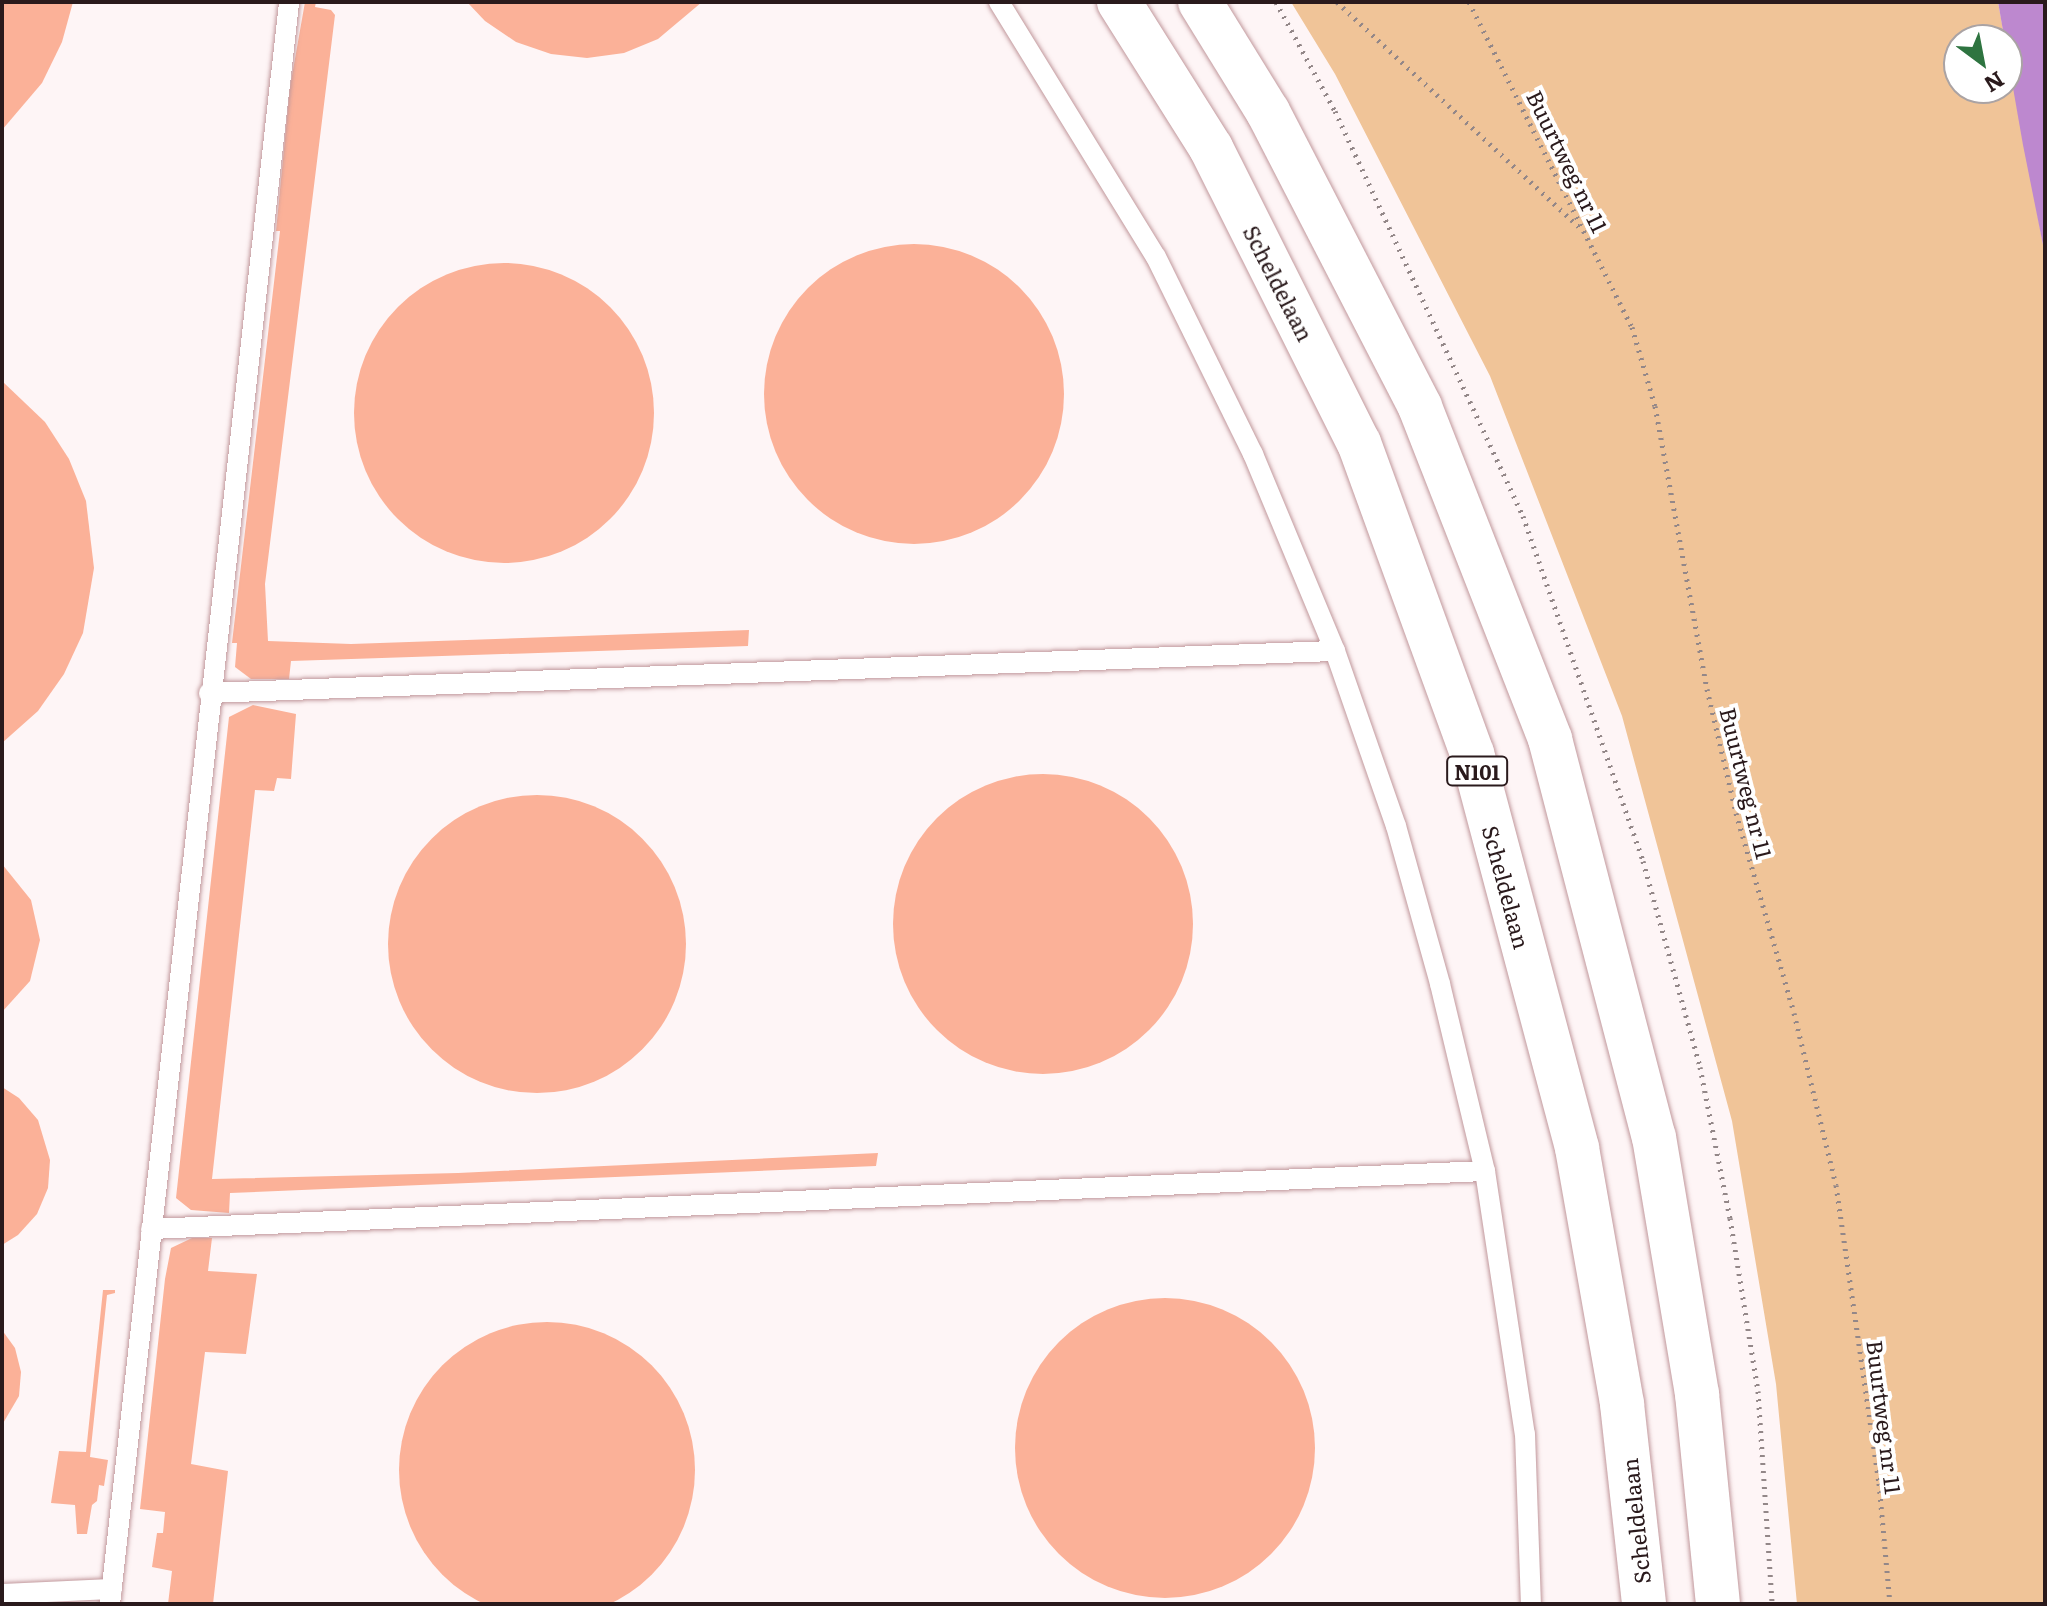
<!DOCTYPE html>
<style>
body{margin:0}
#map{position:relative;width:2047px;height:1606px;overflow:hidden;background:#fef5f6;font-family:Literata,serif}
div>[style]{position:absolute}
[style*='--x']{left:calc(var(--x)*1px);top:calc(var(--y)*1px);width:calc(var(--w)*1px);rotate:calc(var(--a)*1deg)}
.green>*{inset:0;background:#f0c498}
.water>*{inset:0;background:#bd88cf}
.building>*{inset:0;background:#fbb198}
.round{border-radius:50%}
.path>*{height:5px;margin-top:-2.5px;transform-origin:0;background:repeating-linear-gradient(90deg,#938788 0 2px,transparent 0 8px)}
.roads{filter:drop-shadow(0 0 2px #c1989c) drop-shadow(0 0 2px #c1989c)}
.service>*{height:20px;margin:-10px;padding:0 10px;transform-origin:10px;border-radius:10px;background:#fff}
.primary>*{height:44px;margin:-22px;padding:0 22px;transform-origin:22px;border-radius:22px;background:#fff}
span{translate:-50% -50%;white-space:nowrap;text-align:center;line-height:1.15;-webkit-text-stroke:8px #fff;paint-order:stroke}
.shield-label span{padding:2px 6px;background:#fff;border:2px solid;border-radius:6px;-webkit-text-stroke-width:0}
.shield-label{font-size:20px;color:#2a1a1c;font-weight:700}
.street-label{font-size:22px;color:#2a1a1c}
.frame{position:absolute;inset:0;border:4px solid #2a1a1c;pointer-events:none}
.north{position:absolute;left:1943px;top:24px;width:80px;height:80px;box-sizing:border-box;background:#fff;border:2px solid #aaa3a4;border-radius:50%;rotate:148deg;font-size:22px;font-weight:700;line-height:32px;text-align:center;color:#2a1a1c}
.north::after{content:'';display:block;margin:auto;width:28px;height:36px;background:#2e7440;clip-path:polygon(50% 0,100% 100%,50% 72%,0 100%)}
</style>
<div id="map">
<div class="green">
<div style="clip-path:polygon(1291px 2px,1998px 2px,2005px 40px,1959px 40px,1959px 88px,2007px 88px,2007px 52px,2045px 255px,2045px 1604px,1797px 1604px,1776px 1384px,1732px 1121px,1622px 716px,1490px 376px,1335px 74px)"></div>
</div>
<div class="water">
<div style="clip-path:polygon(1998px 2px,2045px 2px,2045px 255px,2023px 145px)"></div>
</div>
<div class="building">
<div style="clip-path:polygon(2px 2px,73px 2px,62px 42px,42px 83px,2px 130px)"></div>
<div style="clip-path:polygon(305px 2px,316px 2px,315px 7px,331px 10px,335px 15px,265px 584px,268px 641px,351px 644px,749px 630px,748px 646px,291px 661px,289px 679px,251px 679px,235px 667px,237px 643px,232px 643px,280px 231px,276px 231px,290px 87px)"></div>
<div style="clip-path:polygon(467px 2px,702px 2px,658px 39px,624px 53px,587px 58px,551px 54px,516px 42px,485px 21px)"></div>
<div class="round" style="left:764px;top:244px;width:300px;height:300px"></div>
<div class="round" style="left:354px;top:263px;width:300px;height:300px"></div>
<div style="clip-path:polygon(2px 381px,45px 422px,69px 459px,86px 501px,94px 568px,83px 633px,64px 674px,38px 711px,2px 743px)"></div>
<div style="clip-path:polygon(253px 705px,296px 714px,291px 779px,277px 778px,274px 791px,255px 790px,212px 1179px,458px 1173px,878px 1153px,876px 1166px,230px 1193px,229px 1213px,191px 1210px,176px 1198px,229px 717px)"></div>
<div class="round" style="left:893px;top:774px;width:300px;height:300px"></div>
<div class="round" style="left:388px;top:795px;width:298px;height:298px"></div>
<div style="clip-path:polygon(2px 864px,31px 900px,40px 940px,30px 981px,2px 1012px)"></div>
<div style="clip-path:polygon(2px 1087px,19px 1098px,38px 1120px,50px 1160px,48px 1188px,37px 1214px,18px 1235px,2px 1245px)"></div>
<div style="clip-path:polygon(192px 1238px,212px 1238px,208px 1271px,257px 1274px,246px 1354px,205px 1352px,191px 1464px,228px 1471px,213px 1604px,168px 1604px,172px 1571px,152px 1567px,157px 1533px,163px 1533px,165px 1512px,140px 1509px,165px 1279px,171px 1248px)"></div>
<div style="clip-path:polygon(103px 1290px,115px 1290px,115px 1293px,107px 1295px,90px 1457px,108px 1460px,104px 1486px,99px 1485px,97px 1501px,92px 1505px,87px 1534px,77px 1534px,75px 1505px,51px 1503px,59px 1451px,86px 1452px)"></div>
<div class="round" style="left:1015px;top:1298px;width:300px;height:300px"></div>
<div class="round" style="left:399px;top:1322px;width:296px;height:296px"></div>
<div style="clip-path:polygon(2px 1330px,15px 1348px,21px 1372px,19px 1396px,2px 1425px)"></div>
</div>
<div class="path">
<div style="--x:1276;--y:2;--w:124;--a:61.6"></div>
<div style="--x:1335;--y:111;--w:447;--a:65.1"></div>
<div style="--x:1523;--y:516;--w:365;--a:70.8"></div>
<div style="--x:1643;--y:861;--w:214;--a:74.5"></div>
<div style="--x:1700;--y:1067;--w:154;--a:78.8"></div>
<div style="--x:1730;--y:1218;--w:175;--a:80.8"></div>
<div style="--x:1758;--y:1391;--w:213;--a:86.2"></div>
<div style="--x:1337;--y:2;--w:335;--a:42.9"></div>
<div style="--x:1469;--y:2;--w:364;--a:63.4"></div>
<div style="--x:1632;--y:327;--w:82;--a:73.8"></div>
<div style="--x:1655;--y:406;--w:288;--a:79.6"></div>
<div style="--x:1707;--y:689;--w:127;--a:76.8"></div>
<div style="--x:1736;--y:813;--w:208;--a:73.8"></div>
<div style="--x:1794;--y:1013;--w:177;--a:76.3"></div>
<div style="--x:1836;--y:1185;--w:301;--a:81.8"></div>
<div style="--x:1879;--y:1483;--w:121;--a:84.8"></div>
</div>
<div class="roads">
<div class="service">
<div style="--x:999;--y:2;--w:299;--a:58.4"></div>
<div style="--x:1156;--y:257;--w:220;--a:63.8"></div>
<div style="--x:1253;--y:454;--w:213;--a:67.4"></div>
<div style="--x:1335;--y:651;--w:185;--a:70.8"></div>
<div style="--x:1396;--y:826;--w:164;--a:74.4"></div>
<div style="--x:1440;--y:984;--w:192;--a:76.5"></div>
<div style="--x:1485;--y:1171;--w:266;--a:81.4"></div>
<div style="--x:1525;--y:1434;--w:170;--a:88"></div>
<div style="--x:209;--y:693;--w:1127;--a:-2.14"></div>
<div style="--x:151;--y:1229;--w:1335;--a:-2.49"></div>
<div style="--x:2;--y:1594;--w:110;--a:-2.6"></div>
<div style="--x:110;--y:1604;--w:1612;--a:-83.62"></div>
</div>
<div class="primary">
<div style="--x:1119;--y:2;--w:173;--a:57.8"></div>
<div style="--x:1211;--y:148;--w:330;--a:63.4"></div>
<div style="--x:1359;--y:443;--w:330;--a:70"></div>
<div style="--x:1472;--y:753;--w:409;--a:75.1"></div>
<div style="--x:1577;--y:1148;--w:260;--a:80"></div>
<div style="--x:1622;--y:1404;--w:201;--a:83.7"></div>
<div style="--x:1200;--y:2;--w:129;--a:58.3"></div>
<div style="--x:1268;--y:112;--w:332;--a:62.7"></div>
<div style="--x:1420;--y:407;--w:357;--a:68.6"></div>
<div style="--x:1550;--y:739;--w:411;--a:75.4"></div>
<div style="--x:1654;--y:1137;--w:261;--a:80.5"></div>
<div style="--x:1697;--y:1394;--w:211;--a:84.3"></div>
</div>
</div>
<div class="shield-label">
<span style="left:1477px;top:771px">N101</span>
</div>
<div class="street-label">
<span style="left:1568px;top:161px;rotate:64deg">Buurtweg nr 11</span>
<span style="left:1279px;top:283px;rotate:63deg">Scheldelaan</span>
<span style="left:1747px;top:783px;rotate:76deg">Buurtweg nr 11</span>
<span style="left:1507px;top:887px;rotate:75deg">Scheldelaan</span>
<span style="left:1885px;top:1417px;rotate:83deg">Buurtweg nr 11</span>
<span style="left:1635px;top:1521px;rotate:-96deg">Scheldelaan</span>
</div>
<div class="frame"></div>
<div class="north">N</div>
</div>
